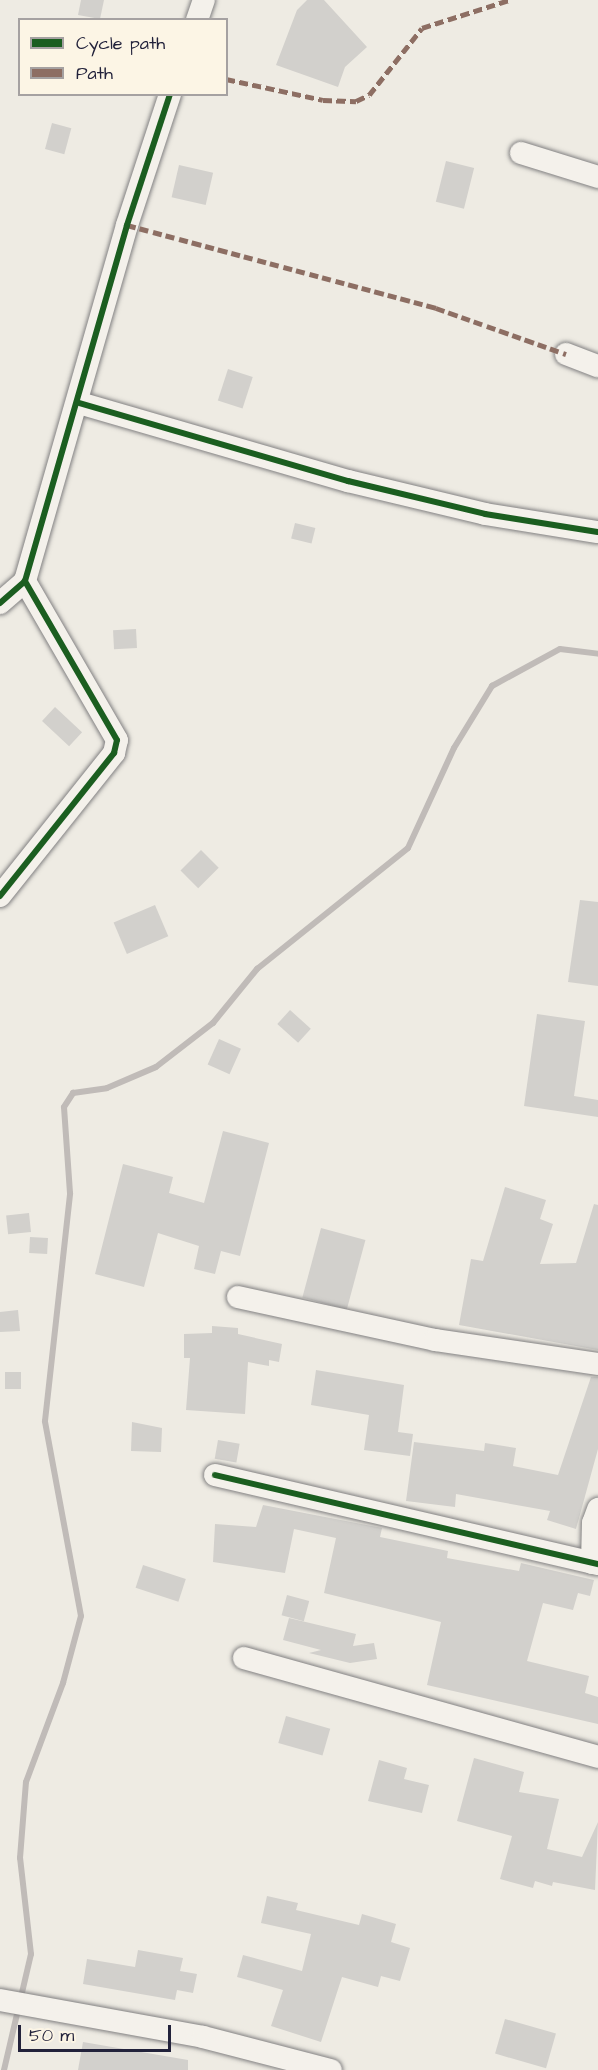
<!DOCTYPE html>
<style>
body{margin:0}
#map{position:relative;width:598px;height:2070px;overflow:hidden;background:#eeebe3;font-family:"Architects Daughter",sans-serif}
div>[style]{position:absolute}
[style*='--x']{left:calc(var(--x)*1px);top:calc(var(--y)*1px);width:calc(var(--w)*1px);rotate:calc(var(--a)*1deg)}
.stream>*{height:6px;margin:-3px;padding:0 3px;transform-origin:3px;border-radius:3px;background:#c0bbb8}
.building>*{inset:0;background:#d2d0cc;transform-origin:0 0}
.roads{filter:drop-shadow(0 0 2px #828182) drop-shadow(0 0 2px #828182)}
.street>*{height:22px;margin:-11px;padding:0 11px;transform-origin:11px;border-radius:11px;background:#f4f1eb}
.quiet>*{height:4.5px;margin-top:-2.25px;transform-origin:0;background:repeating-linear-gradient(90deg,#8d6e63 0 9px,transparent 0 13.5px)}
.cycleway>*{height:6px;margin:-3px;padding:0 3px;transform-origin:3px;border-radius:3px;background:#1b5e20}
span{translate:-50% -50%;white-space:nowrap;text-align:center;line-height:1.15;-webkit-text-stroke:5px #fcf5e5;paint-order:stroke}
.legend{position:absolute;left:18px;top:18px;width:210px;height:78px;box-sizing:border-box;background:#fcf5e5;border:2px solid #a5a1a1;margin:0;padding:8px 10px;list-style:none;font-size:18px;color:#22223b}
.legend li{display:flex;align-items:center;gap:12px;height:30px}
.legend b{width:30px;border:2px solid #a5a1a1}
.scale{position:absolute;left:18px;top:2025px;width:153px;height:27px;box-sizing:border-box;border:3px solid #22223b;border-top:0;padding-left:8px;font-size:18px;line-height:21px;white-space:nowrap;color:#22223b;-webkit-text-stroke:4px #fcf5e5;paint-order:stroke}
</style>
<div id="map">
<div class="stream">
<div style="--x:4;--y:2070;--w:119;--a:-76.9"></div>
<div style="--x:31;--y:1954;--w:97;--a:-96.5"></div>
<div style="--x:20;--y:1858;--w:76;--a:-85.5"></div>
<div style="--x:26;--y:1782;--w:106;--a:-69.5"></div>
<div style="--x:63;--y:1683;--w:69;--a:-75"></div>
<div style="--x:81;--y:1616;--w:198;--a:-100.5"></div>
<div style="--x:45;--y:1421;--w:229;--a:-83.7"></div>
<div style="--x:70;--y:1193;--w:86;--a:-94"></div>
<div style="--x:64;--y:1107;--w:17;--a:-57"></div>
<div style="--x:73;--y:1093;--w:34;--a:-8"></div>
<div style="--x:107;--y:1088;--w:53;--a:-23.2"></div>
<div style="--x:156;--y:1067;--w:72;--a:-37.7"></div>
<div style="--x:213;--y:1023;--w:70;--a:-50.8"></div>
<div style="--x:257;--y:969;--w:193;--a:-38.7"></div>
<div style="--x:408;--y:848;--w:110;--a:-65.3"></div>
<div style="--x:454;--y:748;--w:73;--a:-58.5"></div>
<div style="--x:492;--y:686;--w:77;--a:-28.6"></div>
<div style="--x:560;--y:649;--w:38;--a:7"></div>
</div>
<div class="building">
<div style="clip-path:polygon(81px 0,104px 0,100px 19px,78px 15px)"></div>
<div style="clip-path:polygon(307px 0,324px 0,367px 47px,345px 67px,338px 87px,276px 65px,297px 10px)"></div>
<div style="left:52px;top:123px;width:20px;height:27px;rotate:15deg"></div>
<div style="left:446px;top:161px;width:29px;height:42px;rotate:14deg"></div>
<div style="left:179px;top:165px;width:35px;height:33px;rotate:13deg"></div>
<div style="left:228px;top:369px;width:26px;height:33px;rotate:18deg"></div>
<div style="left:295px;top:523px;width:21px;height:16px;rotate:14deg"></div>
<div style="left:136px;top:629px;width:19px;height:23px;rotate:87deg"></div>
<div style="left:55px;top:707px;width:37px;height:19px;rotate:43deg"></div>
<div style="left:201px;top:850px;width:25px;height:29px;rotate:45deg"></div>
<div style="clip-path:polygon(580px 900px,598px 902px,598px 986px,568px 982px)"></div>
<div style="left:155px;top:905px;width:34px;height:45px;rotate:67deg"></div>
<div style="left:290px;top:1010px;width:28px;height:19px;rotate:42deg"></div>
<div style="clip-path:polygon(537px 1014px,585px 1021px,574px 1096px,598px 1100px,598px 1117px,524px 1106px)"></div>
<div style="left:219px;top:1039px;width:24px;height:28px;rotate:24deg"></div>
<div style="clip-path:polygon(223px 1131px,269px 1143px,240px 1256px,221px 1251px,215px 1274px,194px 1269px,199px 1246px,158px 1233px,144px 1287px,95px 1274px,123px 1164px,173px 1177px,169px 1193px,204px 1203px)"></div>
<div style="clip-path:polygon(505px 1187px,546px 1200px,540px 1219px,553px 1224px,540px 1264px,576px 1263px,594px 1204px,598px 1205px,598px 1350px,459px 1325px,471px 1259px,483px 1261px)"></div>
<div style="left:29px;top:1213px;width:19px;height:23px;rotate:84deg"></div>
<div style="left:321px;top:1228px;width:46px;height:72px;rotate:15deg"></div>
<div style="left:30px;top:1237px;width:18px;height:16px;rotate:3deg"></div>
<div style="clip-path:polygon(18px 1310px,20px 1331px,0 1332px,0 1312px)"></div>
<div style="clip-path:polygon(212px 1326px,238px 1328px,238px 1334px,282px 1344px,279px 1362px,269px 1360px,269px 1366px,248px 1362px,245px 1414px,186px 1410px,190px 1358px,184px 1358px,184px 1334px,212px 1333px)"></div>
<div style="clip-path:polygon(316px 1370px,404px 1385px,398px 1432px,413px 1434px,410px 1456px,364px 1450px,369px 1415px,311px 1405px)"></div>
<div style="left:5px;top:1372px;width:16px;height:17px"></div>
<div style="clip-path:polygon(591px 1377px,598px 1377px,598px 1449px,576px 1529px,547px 1520px,550px 1511px,456px 1494px,455px 1507px,406px 1501px,414px 1442px,484px 1451px,485px 1443px,516px 1448px,513px 1466px,558px 1475px)"></div>
<div style="clip-path:polygon(132px 1422px,162px 1428px,161px 1452px,131px 1451px)"></div>
<div style="left:218px;top:1440px;width:22px;height:19px;rotate:10deg"></div>
<div style="clip-path:polygon(263px 1505px,382px 1528px,380px 1537px,448px 1551px,447px 1558px,519px 1571px,521px 1563px,594px 1580px,590px 1596px,578px 1593px,573px 1610px,543px 1603px,527px 1661px,589px 1676px,585px 1693px,598px 1697px,598px 1724px,427px 1685px,441px 1622px,324px 1593px,336px 1538px,294px 1529px,285px 1573px,213px 1562px,215px 1524px,256px 1527px)"></div>
<div style="left:143px;top:1565px;width:45px;height:24px;rotate:18deg"></div>
<div style="left:287px;top:1595px;width:23px;height:21px;rotate:15deg"></div>
<div style="clip-path:polygon(289px 1618px,356px 1634px,353px 1646px,374px 1643px,377px 1659px,350px 1663px,309px 1653px,321px 1650px,283px 1640px)"></div>
<div style="left:286px;top:1716px;width:46px;height:28px;rotate:16deg"></div>
<div style="clip-path:polygon(474px 1758px,524px 1772px,519px 1792px,559px 1799px,547px 1849px,582px 1857px,598px 1822px,595px 1890px,553px 1882px,552px 1886px,535px 1881px,533px 1888px,500px 1879px,512px 1836px,457px 1821px)"></div>
<div style="clip-path:polygon(379px 1760px,407px 1768px,404px 1779px,429px 1785px,422px 1813px,368px 1801px)"></div>
<div style="clip-path:polygon(267px 1896px,298px 1903px,296px 1910px,359px 1925px,362px 1914px,396px 1924px,391px 1942px,410px 1948px,400px 1981px,381px 1976px,378px 1987px,342px 1977px,321px 2042px,271px 2026px,283px 1990px,237px 1977px,243px 1955px,302px 1971px,311px 1934px,261px 1923px)"></div>
<div style="clip-path:polygon(138px 1950px,183px 1958px,180px 1971px,197px 1974px,193px 1993px,177px 1990px,175px 2000px,83px 1984px,87px 1959px,135px 1967px)"></div>
<div style="left:505px;top:2019px;width:53px;height:36px;rotate:16deg"></div>
<div style="clip-path:polygon(83px 2042px,188px 2060px,188px 2070px,78px 2070px)"></div>
</div>
<div class="roads">
<div class="street">
<div style="--x:197;--y:20;--w:21;--a:-71"></div>
<div style="--x:521;--y:153;--w:81;--a:17.3"></div>
<div style="--x:566;--y:354;--w:34;--a:21"></div>
<div style="--x:79;--y:403;--w:280;--a:16.2"></div>
<div style="--x:348;--y:481;--w:141;--a:13.5"></div>
<div style="--x:485;--y:514;--w:114;--a:9.1"></div>
<div style="--x:0;--y:603;--w:33;--a:-41"></div>
<div style="--x:25;--y:581;--w:370;--a:-74"></div>
<div style="--x:127;--y:225;--w:138;--a:-71.8"></div>
<div style="--x:0;--y:896;--w:183;--a:-51.4"></div>
<div style="--x:114;--y:753;--w:13;--a:-77"></div>
<div style="--x:117;--y:740;--w:184;--a:-120.1"></div>
<div style="--x:238;--y:1297;--w:202;--a:12.3"></div>
<div style="--x:435;--y:1340;--w:165;--a:8.4"></div>
<div style="--x:215;--y:1475;--w:393;--a:13.1"></div>
<div style="--x:592;--y:1563;--w:40;--a:-88.6"></div>
<div style="--x:593;--y:1523;--w:15;--a:-70"></div>
<div style="--x:244;--y:1658;--w:368;--a:15.6"></div>
<div style="--x:0;--y:2000;--w:206;--a:10.3"></div>
<div style="--x:203;--y:2037;--w:132;--a:14.5"></div>
</div>
</div>
<div class="quiet">
<div style="--x:226;--y:79;--w:99;--a:12.2"></div>
<div style="--x:323;--y:100;--w:33;--a:2"></div>
<div style="--x:356;--y:101;--w:14;--a:-25"></div>
<div style="--x:369;--y:95;--w:85;--a:-51.7"></div>
<div style="--x:422;--y:28;--w:91;--a:-17.8"></div>
<div style="--x:127;--y:225;--w:320;--a:15"></div>
<div style="--x:436;--y:308;--w:138;--a:19.5"></div>
</div>
<div class="cycleway">
<div style="--x:79;--y:403;--w:280;--a:16.2"></div>
<div style="--x:348;--y:481;--w:141;--a:13.5"></div>
<div style="--x:485;--y:514;--w:114;--a:9.1"></div>
<div style="--x:0;--y:603;--w:33;--a:-41"></div>
<div style="--x:25;--y:581;--w:370;--a:-74"></div>
<div style="--x:127;--y:225;--w:138;--a:-71.8"></div>
<div style="--x:0;--y:896;--w:183;--a:-51.4"></div>
<div style="--x:114;--y:753;--w:13;--a:-77"></div>
<div style="--x:117;--y:740;--w:184;--a:-120.1"></div>
<div style="--x:215;--y:1475;--w:393;--a:13.1"></div>
</div>
<ul class="legend">
<li><b style="height:8px;background:#1b5e20"></b>Cycle path</li>
<li><b style="height:8px;background:#8d6e63"></b>Path</li>
</ul>
<div class="scale">50 m</div>
</div>
